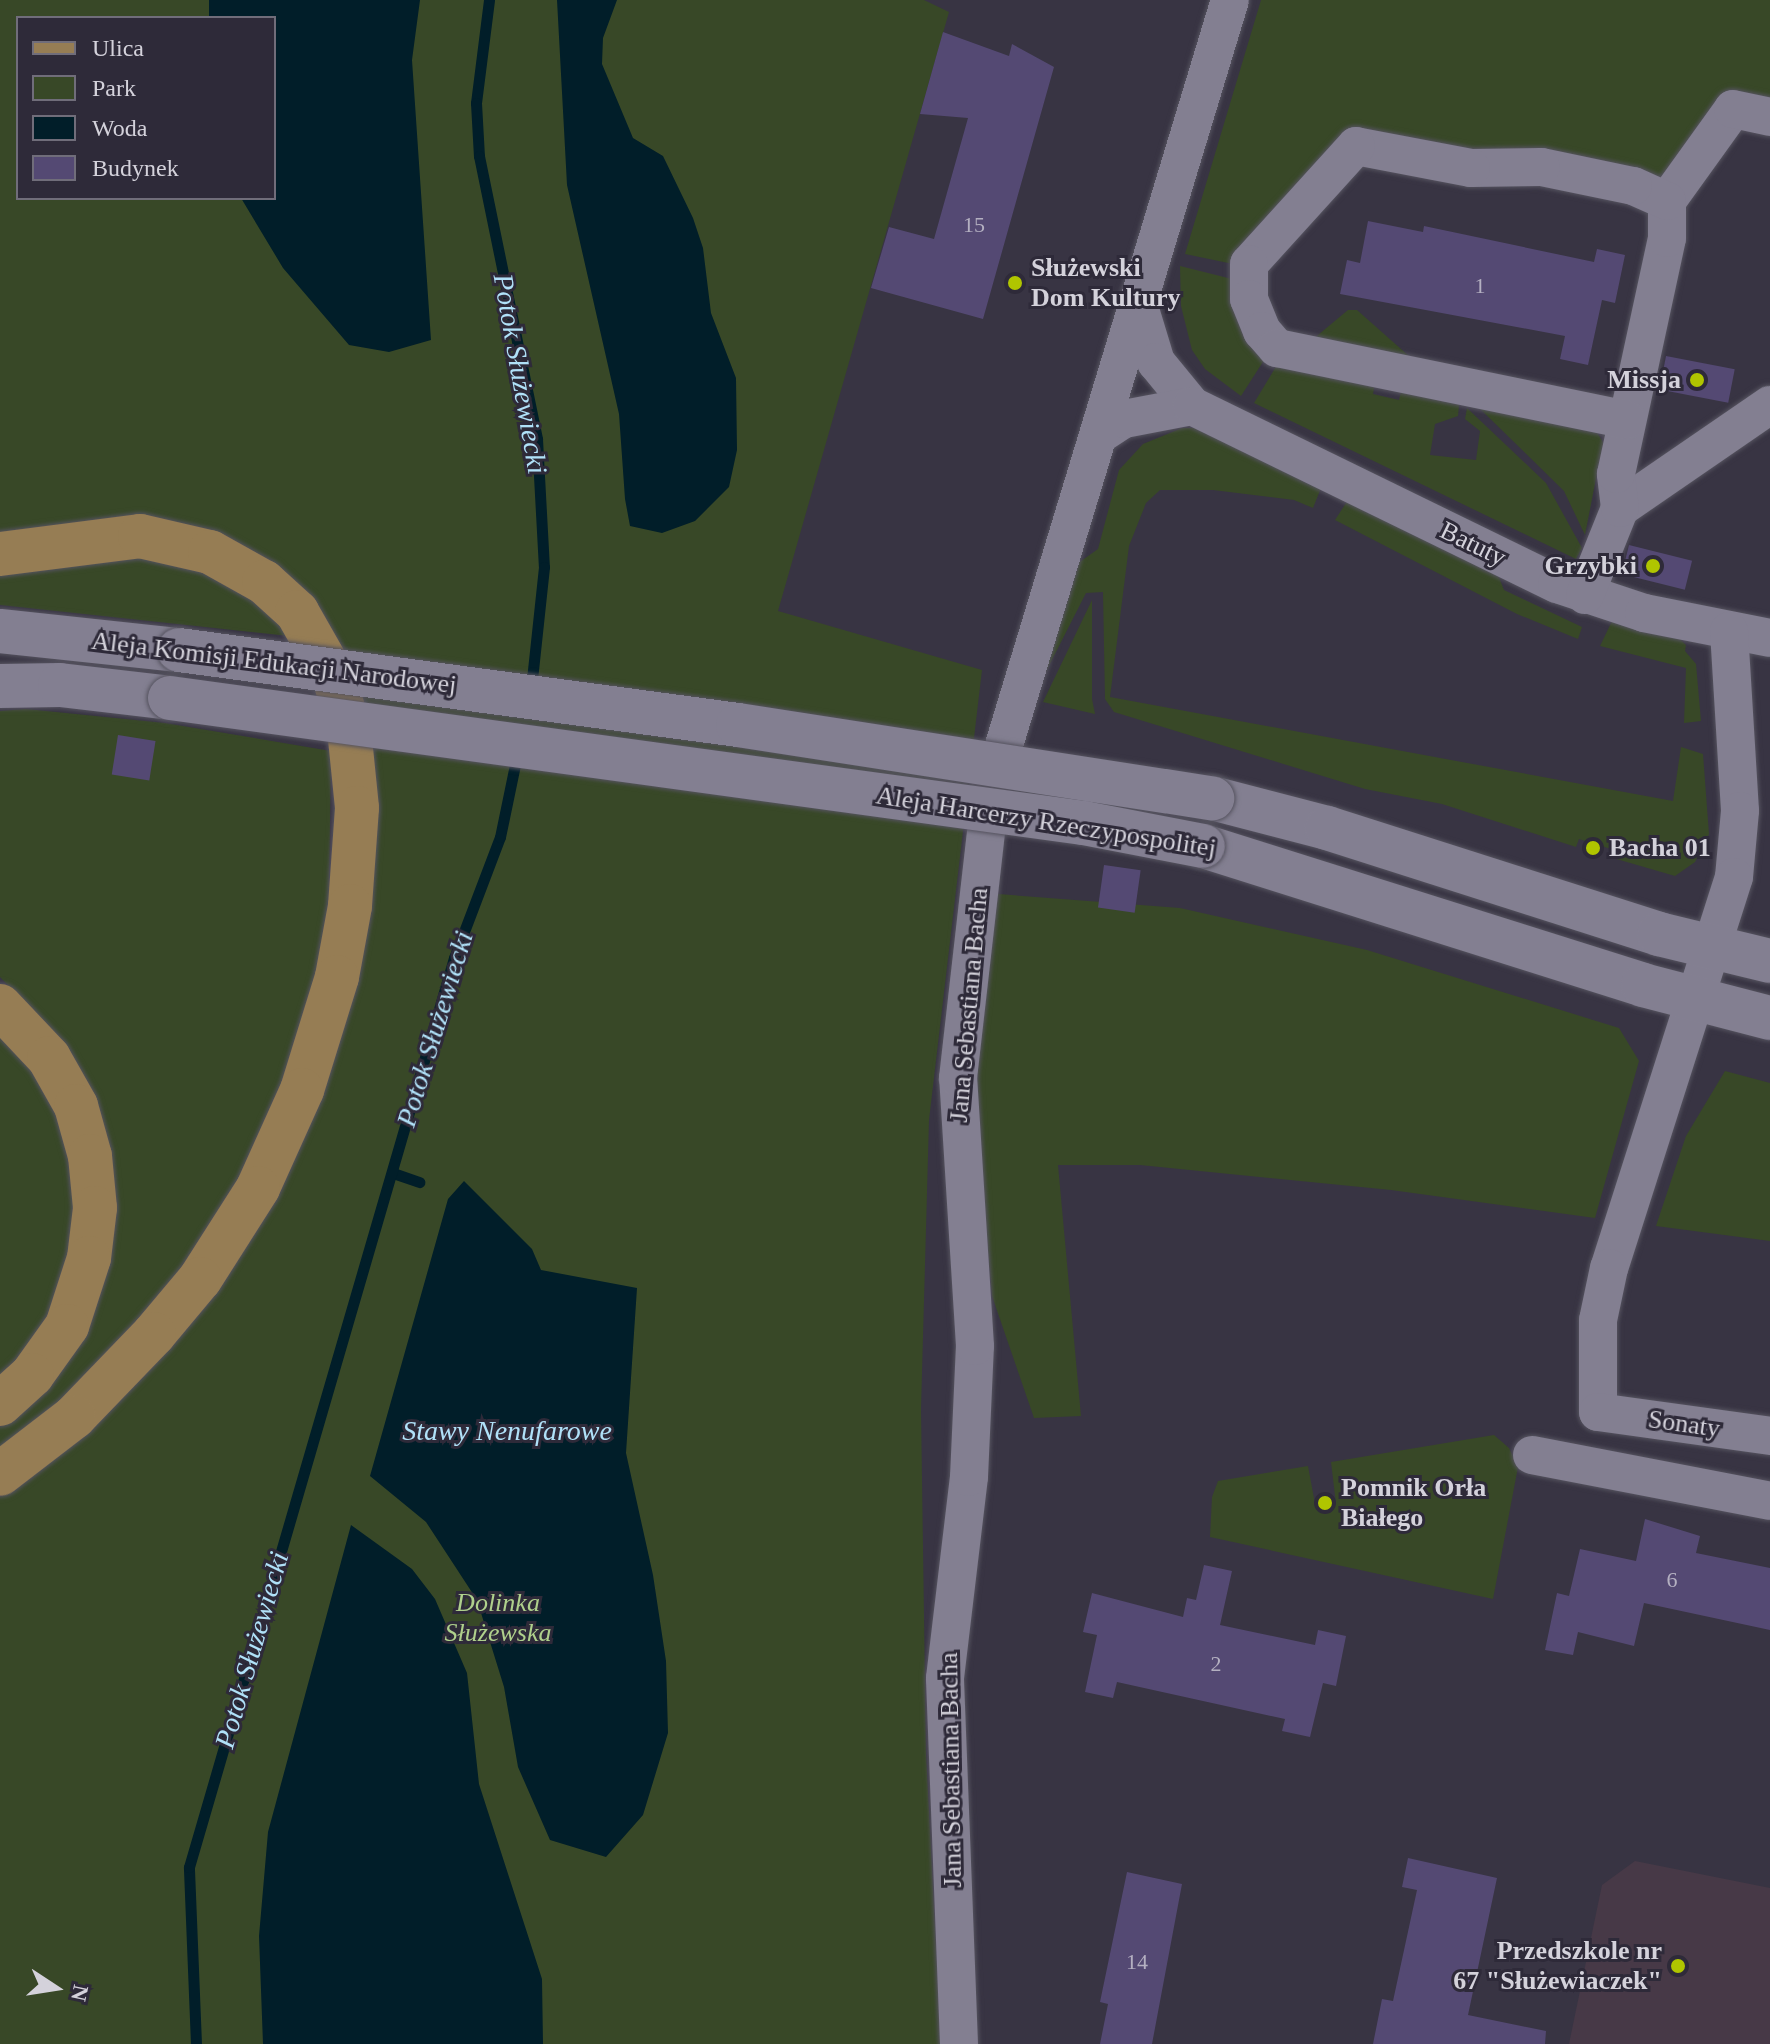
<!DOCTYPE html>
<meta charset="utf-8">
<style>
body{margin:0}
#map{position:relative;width:1770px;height:2044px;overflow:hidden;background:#383443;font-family:Georgia,serif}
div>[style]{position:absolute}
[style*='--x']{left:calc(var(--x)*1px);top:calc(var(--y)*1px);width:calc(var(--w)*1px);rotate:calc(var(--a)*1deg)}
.education>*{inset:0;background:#473947}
.green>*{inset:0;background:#384827}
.water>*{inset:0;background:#011e29}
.stream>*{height:11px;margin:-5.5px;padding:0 5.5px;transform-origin:5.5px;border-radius:5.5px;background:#011e29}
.building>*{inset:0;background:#544973;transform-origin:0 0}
.roads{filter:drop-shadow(0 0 2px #55535f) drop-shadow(0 0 2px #55535f)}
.minor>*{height:38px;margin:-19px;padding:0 19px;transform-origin:19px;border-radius:19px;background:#837f91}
.tertiary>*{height:44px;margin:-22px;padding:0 22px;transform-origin:22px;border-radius:22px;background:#837f91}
.primary>*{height:44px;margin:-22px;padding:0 22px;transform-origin:22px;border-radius:22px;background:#967d54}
.bridges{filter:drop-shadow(0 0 2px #55535f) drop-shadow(0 0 2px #55535f)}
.tertiary-bridge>*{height:44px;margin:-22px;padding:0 22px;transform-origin:22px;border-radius:22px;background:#837f91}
.dots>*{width:22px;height:22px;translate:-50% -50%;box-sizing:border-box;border:4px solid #2e2a39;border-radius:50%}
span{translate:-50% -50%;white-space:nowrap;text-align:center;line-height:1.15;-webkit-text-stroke:6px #2e2a39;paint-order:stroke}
.number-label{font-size:22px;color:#b4b0c1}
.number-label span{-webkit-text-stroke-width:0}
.poi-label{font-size:26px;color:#d4d2db;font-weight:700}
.left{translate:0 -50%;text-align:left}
.right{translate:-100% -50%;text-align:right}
.street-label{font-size:26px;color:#d4d2db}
.park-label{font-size:26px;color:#afd08c;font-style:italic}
.water-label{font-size:28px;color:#b0e1f8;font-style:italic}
.legend{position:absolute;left:16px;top:16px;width:260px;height:184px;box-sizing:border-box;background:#2e2a39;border:2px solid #706d7a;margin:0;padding:10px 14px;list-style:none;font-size:24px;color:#d4d2db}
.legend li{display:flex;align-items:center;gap:16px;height:40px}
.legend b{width:40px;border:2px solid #706d7a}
.north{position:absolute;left:16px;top:1948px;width:80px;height:80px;-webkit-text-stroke:6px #2e2a39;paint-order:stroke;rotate:102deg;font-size:22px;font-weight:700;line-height:32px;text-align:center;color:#d4d2db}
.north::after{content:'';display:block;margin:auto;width:28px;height:36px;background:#d4d2db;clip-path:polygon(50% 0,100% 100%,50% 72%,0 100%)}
</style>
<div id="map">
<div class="education">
<div style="clip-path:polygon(1635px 1861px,1770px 1888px,1770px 2044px,1569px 2044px,1602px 1885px)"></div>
</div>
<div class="green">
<div style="clip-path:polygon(evenodd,0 0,924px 0,949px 12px,778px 611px,982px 670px,929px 1120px,921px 1409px,926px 1753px,941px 2044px,0 2044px,0 1497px,70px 1445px,334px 1047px,355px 670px,236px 543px,0 536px,0 0,18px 18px,274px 18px,274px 198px,18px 198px,18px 18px)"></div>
<div style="clip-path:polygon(1261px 0,1770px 0,1770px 112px,1727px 103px,1669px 199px,1350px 139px,1233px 264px,1185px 254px)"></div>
<div style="clip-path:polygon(1180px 266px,1232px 279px,1268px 354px,1241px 396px,1205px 369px,1192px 350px,1181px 306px)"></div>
<div style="clip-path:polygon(1348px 310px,1357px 310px,1410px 357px,1312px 340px)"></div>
<div style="clip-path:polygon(1280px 360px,1376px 378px,1373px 394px,1399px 400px,1403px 384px,1460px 395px,1458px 416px,1435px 424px,1430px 455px,1476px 460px,1480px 431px,1465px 419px,1467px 408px,1546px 483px,1582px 548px,1576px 559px,1254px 403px)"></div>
<div style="clip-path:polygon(1470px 399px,1595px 429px,1607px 449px,1599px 463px,1585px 535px,1564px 491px)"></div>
<div style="clip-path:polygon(1182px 428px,1204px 428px,1321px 488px,1313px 508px,1294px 500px,1213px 490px,1160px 490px,1146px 503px,1129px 546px,1110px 697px,1673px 801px,1681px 747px,1703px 754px,1709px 834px,1695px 862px,1675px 876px,1613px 858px,1614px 850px,1579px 839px,1576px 847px,1442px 804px,1365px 789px,1114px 712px,1105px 699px,1103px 592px,1086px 593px,1031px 701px,1074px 566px,1098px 549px,1119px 470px,1143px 444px)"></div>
<div style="clip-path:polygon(1348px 500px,1498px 575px,1504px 590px,1582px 627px,1578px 639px,1517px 614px,1335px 520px)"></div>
<div style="clip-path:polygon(147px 556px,189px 563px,263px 603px,289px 636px,0 605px,0 572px)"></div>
<div style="clip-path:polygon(1092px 600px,1092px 699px,1095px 714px,1043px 702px)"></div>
<div style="clip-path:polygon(1613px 619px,1679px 638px,1686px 645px,1685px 651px,1696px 664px,1701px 721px,1684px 723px,1686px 668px,1600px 646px)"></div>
<div style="clip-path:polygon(26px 709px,165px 723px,331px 751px,329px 897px,318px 965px,278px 1100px,255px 1155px,176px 1281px,57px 1409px,0 1454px,0 1427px,40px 1393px,86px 1328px,67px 1047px,0 977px,0 711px)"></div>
<div style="clip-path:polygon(998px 894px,1180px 908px,1367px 950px,1619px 1028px,1639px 1061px,1595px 1218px,1391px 1190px,1140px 1165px,1058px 1165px,1081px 1416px,1034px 1418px,992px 1296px,973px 1079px)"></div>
<div style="clip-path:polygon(0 1030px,63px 1113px,77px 1213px,55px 1306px,28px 1354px,0 1380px)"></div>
<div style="clip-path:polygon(1725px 1071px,1770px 1083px,1770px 1241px,1656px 1226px,1686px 1136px)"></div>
<div style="clip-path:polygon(1494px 1435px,1509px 1448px,1518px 1467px,1493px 1599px,1210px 1537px,1212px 1497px,1218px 1481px,1308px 1466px,1316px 1509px,1330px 1513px,1336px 1504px,1331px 1462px)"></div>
</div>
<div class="water">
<div style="clip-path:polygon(209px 0,420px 0,412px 60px,431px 340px,389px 352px,349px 345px,283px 268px,241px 198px,274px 198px,274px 18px,209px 18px)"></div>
<div style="clip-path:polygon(557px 0,617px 0,603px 38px,602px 64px,633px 138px,663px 156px,693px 218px,703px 248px,711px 313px,736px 378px,737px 450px,729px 487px,695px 521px,662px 533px,630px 526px,625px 499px,619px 414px,567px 185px)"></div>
<div style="clip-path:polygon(464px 1181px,532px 1249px,541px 1270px,637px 1288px,626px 1453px,653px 1575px,666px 1661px,668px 1733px,643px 1815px,606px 1857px,550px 1840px,518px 1767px,504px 1687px,477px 1600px,426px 1522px,370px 1476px,448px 1199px)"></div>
<div style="clip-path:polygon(351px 1525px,412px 1569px,435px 1599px,467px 1673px,479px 1784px,542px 1979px,543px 2044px,263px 2044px,259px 1936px,268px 1832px)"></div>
</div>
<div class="stream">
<div style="--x:489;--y:0;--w:104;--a:97.2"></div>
<div style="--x:476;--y:103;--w:53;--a:86.8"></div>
<div style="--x:479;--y:156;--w:289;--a:78.4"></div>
<div style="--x:537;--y:439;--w:128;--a:86.9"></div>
<div style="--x:544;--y:567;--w:122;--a:96.1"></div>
<div style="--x:393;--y:1173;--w:28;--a:19"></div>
<div style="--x:196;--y:2044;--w:177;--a:-92.3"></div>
<div style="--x:189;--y:1867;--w:947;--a:-73.75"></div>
<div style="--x:454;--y:958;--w:129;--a:-69.2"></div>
<div style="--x:500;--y:837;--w:84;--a:-78.3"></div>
</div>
<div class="building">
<div style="clip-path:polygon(943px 32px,1009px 56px,1012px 44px,1054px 67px,983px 319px,871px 288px,889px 227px,934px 239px,968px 118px,920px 114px)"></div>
<div style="clip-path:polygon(1368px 221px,1423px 232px,1424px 226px,1594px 262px,1597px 249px,1625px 255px,1615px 303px,1602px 300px,1588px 365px,1560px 359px,1565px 336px,1340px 294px,1347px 260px,1360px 263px)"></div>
<div style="left:1666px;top:356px;width:70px;height:34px;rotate:11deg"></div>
<div style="left:1629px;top:545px;width:65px;height:30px;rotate:14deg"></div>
<div style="left:118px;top:735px;width:38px;height:40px;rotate:9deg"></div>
<div style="left:1104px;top:865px;width:37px;height:43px;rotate:8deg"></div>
<div style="clip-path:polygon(1645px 1519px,1700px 1536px,1696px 1553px,1770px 1568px,1770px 1630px,1644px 1603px,1634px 1646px,1578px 1632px,1573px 1655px,1545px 1650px,1557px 1593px,1569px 1596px,1580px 1549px,1636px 1561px)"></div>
<div style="clip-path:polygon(1204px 1565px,1232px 1571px,1220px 1625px,1315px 1645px,1318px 1630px,1346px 1636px,1336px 1686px,1323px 1683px,1310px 1737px,1282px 1731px,1285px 1719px,1117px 1682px,1113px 1698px,1085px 1692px,1097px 1635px,1083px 1632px,1092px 1593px,1183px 1617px,1187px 1598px,1196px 1600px)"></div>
<div style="clip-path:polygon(1408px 1858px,1497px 1878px,1468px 2015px,1546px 2031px,1545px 2044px,1373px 2044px,1382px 1999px,1393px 2001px,1417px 1890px,1402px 1887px)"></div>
<div style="clip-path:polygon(1127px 1872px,1182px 1884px,1152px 2044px,1100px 2044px,1108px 2004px,1100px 2002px)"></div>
</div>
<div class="roads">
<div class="minor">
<div style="--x:1667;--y:201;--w:113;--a:-54.3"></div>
<div style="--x:1733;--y:109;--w:38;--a:12"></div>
<div style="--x:1139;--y:306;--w:59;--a:73.1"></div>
<div style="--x:1156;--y:362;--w:57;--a:50.7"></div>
<div style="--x:1099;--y:435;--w:30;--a:-33"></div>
<div style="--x:1124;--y:419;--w:69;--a:-10.8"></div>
<div style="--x:1192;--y:406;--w:406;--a:26"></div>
<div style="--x:1557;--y:584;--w:92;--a:18.4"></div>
<div style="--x:1644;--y:613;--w:128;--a:11.2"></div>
<div style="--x:1620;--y:508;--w:182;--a:-34.5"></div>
<div style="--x:1585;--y:595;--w:94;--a:-68.1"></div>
<div style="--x:1620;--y:508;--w:34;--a:-97"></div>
<div style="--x:1616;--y:474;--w:241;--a:-77.8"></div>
<div style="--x:1667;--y:238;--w:37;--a:-90"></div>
<div style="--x:1667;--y:201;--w:37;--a:-156"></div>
<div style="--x:1633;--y:186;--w:94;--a:-168.3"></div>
<div style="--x:1541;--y:167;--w:70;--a:179.2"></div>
<div style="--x:1471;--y:168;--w:117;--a:-169.2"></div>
<div style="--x:1356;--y:146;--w:159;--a:132.2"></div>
<div style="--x:1249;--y:264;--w:35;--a:90"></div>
<div style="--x:1249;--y:299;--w:35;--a:68"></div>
<div style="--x:1262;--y:331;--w:23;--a:49"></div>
<div style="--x:1277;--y:348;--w:357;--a:11.6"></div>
<div style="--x:1729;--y:631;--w:180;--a:86.5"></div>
<div style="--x:1740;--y:811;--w:66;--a:95.2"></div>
<div style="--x:1734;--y:877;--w:410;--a:107.7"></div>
<div style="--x:1609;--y:1268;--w:53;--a:101.9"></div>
<div style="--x:1598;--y:1320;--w:92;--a:90"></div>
<div style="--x:1598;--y:1412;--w:174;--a:7.9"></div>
<div style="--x:1532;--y:1455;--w:242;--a:10.9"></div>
<div style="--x:959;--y:2044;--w:366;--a:-92.2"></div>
<div style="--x:945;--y:1678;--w:202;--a:-83.2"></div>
<div style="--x:969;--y:1477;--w:131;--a:-87.4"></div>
<div style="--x:975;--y:1346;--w:269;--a:-93.6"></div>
<div style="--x:958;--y:1078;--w:292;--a:-83.5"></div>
<div style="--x:991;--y:788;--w:823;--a:-73.13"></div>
</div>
<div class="tertiary">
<div style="--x:0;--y:631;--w:180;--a:6.1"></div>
<div style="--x:0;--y:686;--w:60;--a:-1"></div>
<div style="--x:60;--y:685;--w:111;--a:6.7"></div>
<div style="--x:1212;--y:798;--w:119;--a:14.6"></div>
<div style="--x:1327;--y:828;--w:349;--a:17.7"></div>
<div style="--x:1659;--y:934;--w:114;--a:13.7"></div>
<div style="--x:1203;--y:846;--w:461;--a:17.5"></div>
<div style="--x:1643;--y:985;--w:131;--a:14.6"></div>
</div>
<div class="primary">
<div style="--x:0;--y:554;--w:141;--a:-7.3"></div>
<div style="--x:140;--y:536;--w:72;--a:12.9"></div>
<div style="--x:210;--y:552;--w:62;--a:29.1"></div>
<div style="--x:264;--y:582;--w:45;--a:42.3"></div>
<div style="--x:297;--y:612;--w:75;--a:60.4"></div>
<div style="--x:334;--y:677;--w:54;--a:73.9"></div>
<div style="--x:349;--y:729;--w:79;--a:84.2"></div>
<div style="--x:357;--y:808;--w:98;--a:94.1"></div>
<div style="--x:350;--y:906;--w:72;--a:100.4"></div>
<div style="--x:337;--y:977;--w:118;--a:107.2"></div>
<div style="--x:302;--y:1090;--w:107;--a:114.2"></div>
<div style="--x:258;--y:1188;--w:108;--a:122.5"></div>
<div style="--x:200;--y:1279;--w:72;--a:129.9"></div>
<div style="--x:154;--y:1334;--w:115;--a:133.9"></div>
<div style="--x:74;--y:1417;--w:93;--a:142.4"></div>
<div style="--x:0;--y:1006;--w:71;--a:46.7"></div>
<div style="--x:49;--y:1058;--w:55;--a:60.6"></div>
<div style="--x:76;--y:1106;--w:52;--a:74.4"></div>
<div style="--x:90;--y:1156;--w:52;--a:84.5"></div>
<div style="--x:95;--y:1208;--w:50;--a:96.8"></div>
<div style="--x:89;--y:1258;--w:71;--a:107.9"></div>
<div style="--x:67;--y:1326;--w:60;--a:125.5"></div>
<div style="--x:32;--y:1375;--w:43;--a:137.8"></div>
</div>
</div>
<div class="bridges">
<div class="tertiary-bridge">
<div style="--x:179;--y:650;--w:564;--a:7.64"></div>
<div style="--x:738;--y:725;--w:480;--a:8.8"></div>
<div style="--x:170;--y:698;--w:923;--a:7.79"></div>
<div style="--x:1084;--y:823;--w:121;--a:10.9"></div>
</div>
</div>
<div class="dots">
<div style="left:1015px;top:283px;background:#b0c500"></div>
<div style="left:1697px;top:380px;background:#b0c500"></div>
<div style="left:1653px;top:566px;background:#b0c500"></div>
<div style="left:1593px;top:848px;background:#b0c500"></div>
<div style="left:1325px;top:1503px;background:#b0c500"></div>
<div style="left:1678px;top:1966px;background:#b0c500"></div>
</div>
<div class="number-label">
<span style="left:974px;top:225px">15</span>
<span style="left:1480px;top:286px">1</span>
<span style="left:1672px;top:1580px">6</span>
<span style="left:1216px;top:1664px">2</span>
<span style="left:1137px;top:1962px">14</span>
</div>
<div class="poi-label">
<span class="left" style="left:1031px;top:283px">Służewski<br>Dom Kultury</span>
<span class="right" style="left:1681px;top:380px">Missja</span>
<span class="right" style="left:1637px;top:566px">Grzybki</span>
<span class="left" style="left:1609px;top:848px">Bacha 01</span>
<span class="left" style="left:1341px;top:1503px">Pomnik Orła<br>Białego</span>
<span class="right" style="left:1662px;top:1966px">Przedszkole nr<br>67 "Służewiaczek"</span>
</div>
<div class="street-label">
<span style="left:1473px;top:544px;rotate:26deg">Batuty</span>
<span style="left:274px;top:663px;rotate:7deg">Aleja Komisji Edukacji Narodowej</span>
<span style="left:1046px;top:822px;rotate:9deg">Aleja Harcerzy Rzeczypospolitej</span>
<span style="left:969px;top:1005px;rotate:-85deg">Jana Sebastiana Bacha</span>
<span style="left:1684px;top:1424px;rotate:8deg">Sonaty</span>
<span style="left:951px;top:1770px;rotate:-91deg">Jana Sebastiana Bacha</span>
</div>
<div class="park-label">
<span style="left:498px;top:1618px">Dolinka<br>Służewska</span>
</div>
<div class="water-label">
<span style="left:520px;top:374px;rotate:80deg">Potok Służewiecki</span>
<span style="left:435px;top:1029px;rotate:-73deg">Potok Służewiecki</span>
<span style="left:507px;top:1431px">Stawy Nenufarowe</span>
<span style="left:252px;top:1650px;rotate:-74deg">Potok Służewiecki</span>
</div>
<ul class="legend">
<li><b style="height:10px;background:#967d54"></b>Ulica</li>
<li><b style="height:22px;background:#384827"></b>Park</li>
<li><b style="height:22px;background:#011e29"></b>Woda</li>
<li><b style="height:22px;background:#544973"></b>Budynek</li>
</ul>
<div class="north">N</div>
</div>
